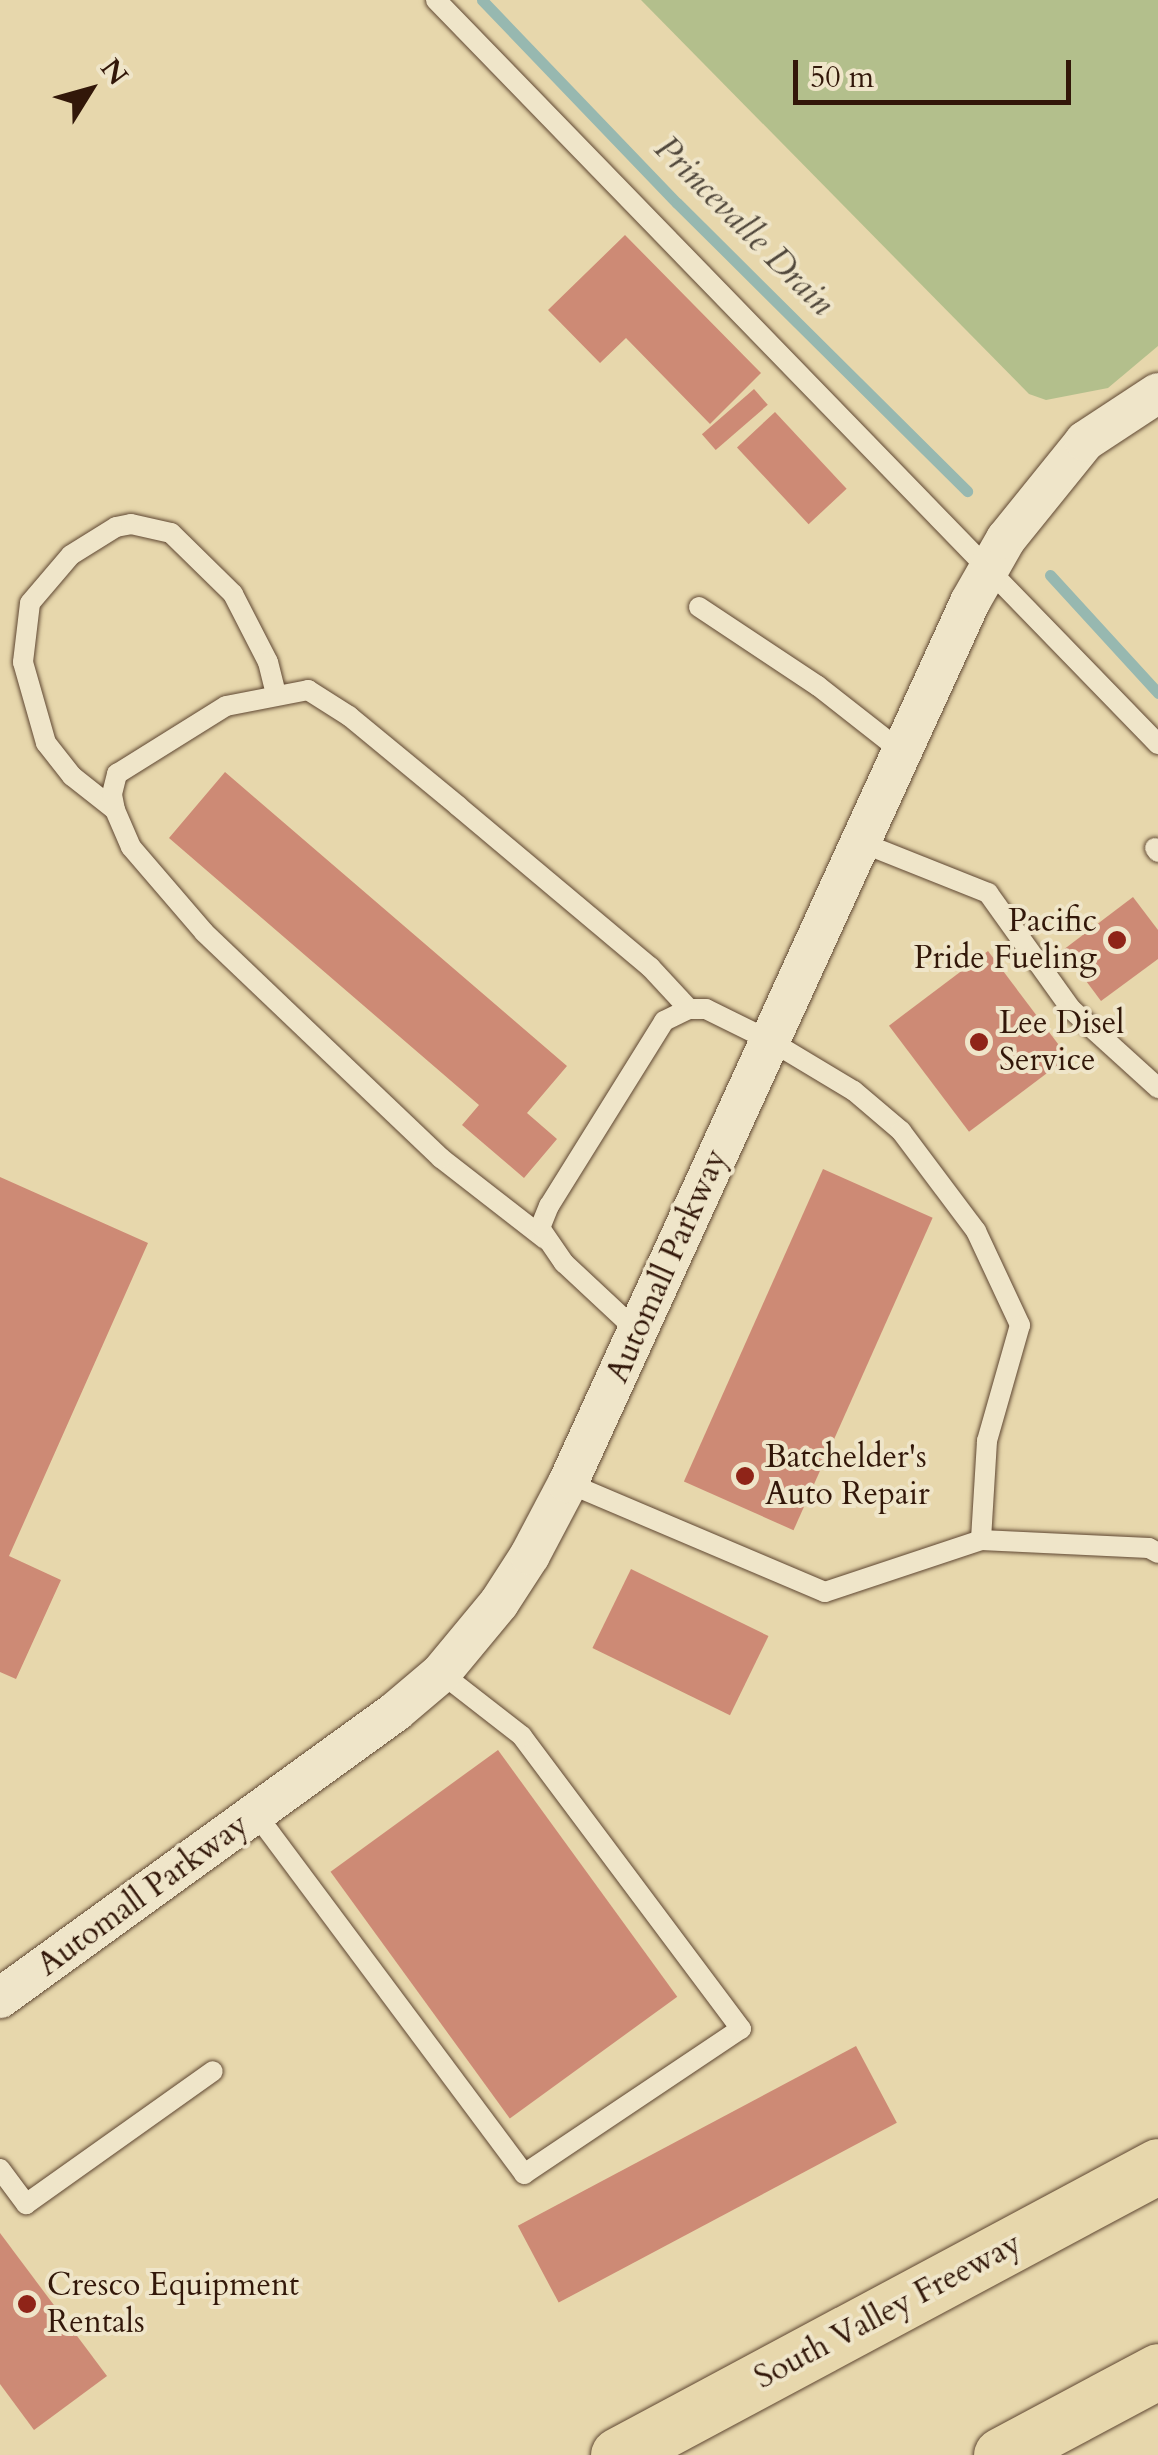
<!DOCTYPE html>
<style>
body{margin:0}
#map{position:relative;width:1158px;height:2455px;overflow:hidden;background:#e7d7ac;font-family:Cardo,serif}
div>[style]{position:absolute}
[style*='--x']{left:calc(var(--x)*1px);top:calc(var(--y)*1px);width:calc(var(--w)*1px);rotate:calc(var(--a)*1deg)}
.green>*{inset:0;background:#b3bf8c}
.stream>*{height:11px;margin:-5.5px;padding:0 5.5px;transform-origin:5.5px;border-radius:5.5px;background:#97b8b0}
.building>*{inset:0;background:#cd8a75;transform-origin:0 0}
.roads{filter:drop-shadow(0 0 2px #5f4732) drop-shadow(0 0 2px #5f4732)}
.service>*{height:20px;margin:-10px;padding:0 10px;transform-origin:10px;border-radius:10px;background:#efe5c9}
.minor>*{height:40px;margin:-20px;padding:0 20px;transform-origin:20px;border-radius:20px;background:#efe5c9}
.motorway>*{height:55px;margin:-27.5px;padding:0 27.5px;transform-origin:27.5px;border-radius:27.5px;background:#e7d7ac}
.dots>*{width:28px;height:28px;translate:-50% -50%;box-sizing:border-box;border:5px solid #efe5c9;border-radius:50%}
span{translate:-50% -50%;white-space:nowrap;text-align:center;line-height:1.15;-webkit-text-stroke:8px #efe5c9;paint-order:stroke}
.poi-label{font-size:32px;color:#321709}
.right{translate:-100% -50%;text-align:right}
.left{translate:0 -50%;text-align:left}
.street-label{font-size:32px;color:#321709}
.water-label{font-size:35px;color:#50473b;font-style:italic}
.north{position:absolute;left:40px;top:40px;width:100px;height:100px;-webkit-text-stroke:8px #efe5c9;paint-order:stroke;rotate:53deg;font-size:28px;font-weight:700;line-height:40px;text-align:center;color:#321709}
.north::after{content:'';display:block;margin:auto;width:35px;height:45px;background:#321709;clip-path:polygon(50% 0,100% 100%,50% 72%,0 100%)}
.scale{position:absolute;left:793px;top:60px;width:278px;height:45px;box-sizing:border-box;border:5px solid #321709;border-top:0;padding-left:12px;font-size:30px;line-height:35px;white-space:nowrap;color:#321709;-webkit-text-stroke:8px #efe5c9;paint-order:stroke}
</style>
<div id="map">
<div class="green">
<div style="clip-path:polygon(641px 0,1158px 0,1158px 346px,1108px 388px,1046px 400px,1029px 394px)"></div>
</div>
<div class="stream">
<div style="--x:482;--y:0;--w:281;--a:46.2"></div>
<div style="--x:677;--y:203;--w:409;--a:44.8"></div>
<div style="--x:1050;--y:575;--w:160;--a:47.5"></div>
</div>
<div class="building">
<div style="clip-path:polygon(625px 235px,761px 373px,710px 424px,626px 338px,600px 363px,548px 310px)"></div>
<div style="left:754px;top:389px;width:21px;height:69px;rotate:49deg"></div>
<div style="left:775px;top:412px;width:105px;height:52px;rotate:47deg"></div>
<div style="clip-path:polygon(225px 772px,567px 1066px,527px 1113px,557px 1139px,524px 1178px,462px 1125px,479px 1105px,169px 838px)"></div>
<div style="clip-path:polygon(1133px 897px,1158px 930px,1158px 959px,1101px 1001px,1063px 950px)"></div>
<div style="left:988px;top:951px;width:133px;height:124px;rotate:53deg"></div>
<div style="left:823px;top:1169px;width:120px;height:342px;rotate:24deg"></div>
<div style="clip-path:polygon(0 1177px,148px 1243px,9px 1556px,61px 1580px,16px 1679px,0 1672px)"></div>
<div style="left:631px;top:1569px;width:153px;height:88px;rotate:26deg"></div>
<div style="left:498px;top:1750px;width:305px;height:207px;rotate:54deg"></div>
<div style="left:856px;top:2046px;width:87px;height:383px;rotate:62deg"></div>
<div style="clip-path:polygon(0 2233px,107px 2376px,34px 2430px,0 2384px)"></div>
</div>
<div class="roads">
<div class="service">
<div style="--x:436;--y:0;--w:1037;--a:45.86"></div>
<div style="--x:699;--y:607;--w:143;--a:33.6"></div>
<div style="--x:818;--y:686;--w:105;--a:38.1"></div>
<div style="--x:115;--y:810;--w:55;--a:-141.7"></div>
<div style="--x:72;--y:776;--w:42;--a:-128.2"></div>
<div style="--x:46;--y:743;--w:84;--a:-105.9"></div>
<div style="--x:23;--y:662;--w:59;--a:-83.2"></div>
<div style="--x:30;--y:603;--w:63;--a:-49.5"></div>
<div style="--x:71;--y:555;--w:53;--a:-31.9"></div>
<div style="--x:116;--y:527;--w:15;--a:-11"></div>
<div style="--x:131;--y:524;--w:41;--a:12.7"></div>
<div style="--x:171;--y:533;--w:87;--a:44.5"></div>
<div style="--x:233;--y:594;--w:76;--a:62.8"></div>
<div style="--x:268;--y:662;--w:33;--a:76"></div>
<div style="--x:860;--y:842;--w:138;--a:21.7"></div>
<div style="--x:988;--y:893;--w:143;--a:54.4"></div>
<div style="--x:1071;--y:1009;--w:118;--a:42.2"></div>
<div style="--x:1155;--y:848;--w:5;--a:53"></div>
<div style="--x:545;--y:1239;--w:132;--a:-142.1"></div>
<div style="--x:441;--y:1158;--w:327;--a:-136.4"></div>
<div style="--x:204;--y:932;--w:112;--a:-130.7"></div>
<div style="--x:131;--y:847;--w:40;--a:-113.4"></div>
<div style="--x:115;--y:810;--w:16;--a:-101"></div>
<div style="--x:112;--y:794;--w:21;--a:-76"></div>
<div style="--x:117;--y:774;--w:128;--a:-32"></div>
<div style="--x:226;--y:706;--w:84;--a:-11"></div>
<div style="--x:308;--y:690;--w:49;--a:32.4"></div>
<div style="--x:349;--y:716;--w:141;--a:39.5"></div>
<div style="--x:458;--y:806;--w:251;--a:40"></div>
<div style="--x:650;--y:967;--w:57;--a:47.1"></div>
<div style="--x:637;--y:1331;--w:100;--a:-137"></div>
<div style="--x:564;--y:1263;--w:42;--a:-124.4"></div>
<div style="--x:540;--y:1228;--w:24;--a:-68"></div>
<div style="--x:549;--y:1206;--w:218;--a:-58.1"></div>
<div style="--x:664;--y:1021;--w:28;--a:-26"></div>
<div style="--x:689;--y:1009;--w:17;--a:0"></div>
<div style="--x:706;--y:1009;--w:70;--a:26.2"></div>
<div style="--x:769;--y:1040;--w:99;--a:31"></div>
<div style="--x:854;--y:1091;--w:62;--a:40.4"></div>
<div style="--x:901;--y:1131;--w:125;--a:53.1"></div>
<div style="--x:976;--y:1231;--w:104;--a:64.9"></div>
<div style="--x:1020;--y:1325;--w:121;--a:105.9"></div>
<div style="--x:987;--y:1441;--w:99;--a:93.5"></div>
<div style="--x:981;--y:1540;--w:168;--a:2.7"></div>
<div style="--x:1149;--y:1548;--w:10;--a:29"></div>
<div style="--x:568;--y:1483;--w:279;--a:23"></div>
<div style="--x:825;--y:1592;--w:164;--a:-18.4"></div>
<div style="--x:256;--y:1814;--w:449;--a:53.3"></div>
<div style="--x:524;--y:2174;--w:261;--a:-33.8"></div>
<div style="--x:741;--y:2029;--w:366;--a:-126.8"></div>
<div style="--x:522;--y:1736;--w:103;--a:-142.1"></div>
<div style="--x:0;--y:2169;--w:44;--a:53.4"></div>
<div style="--x:26;--y:2204;--w:229;--a:-35.4"></div>
</div>
<div class="minor">
<div style="--x:0;--y:1998;--w:488;--a:-35.9"></div>
<div style="--x:395;--y:1712;--w:60;--a:-40.3"></div>
<div style="--x:441;--y:1673;--w:91;--a:-50.4"></div>
<div style="--x:499;--y:1603;--w:57;--a:-57.1"></div>
<div style="--x:530;--y:1555;--w:81;--a:-62.2"></div>
<div style="--x:568;--y:1483;--w:968;--a:-65.47"></div>
<div style="--x:970;--y:602;--w:73;--a:-60.3"></div>
<div style="--x:1006;--y:539;--w:126;--a:-51.1"></div>
<div style="--x:1085;--y:441;--w:87;--a:-33.3"></div>
</div>
<div class="motorway">
<div style="--x:618;--y:2455;--w:612;--a:-28.16"></div>
<div style="--x:1001;--y:2455;--w:178;--a:-28.1"></div>
</div>
</div>
<div class="dots">
<div style="left:1117px;top:940px;background:#8f2418"></div>
<div style="left:979px;top:1042px;background:#8f2418"></div>
<div style="left:745px;top:1476px;background:#8f2418"></div>
<div style="left:27px;top:2304px;background:#8f2418"></div>
</div>
<div class="poi-label">
<span class="right" style="left:1097px;top:940px">Pacific<br>Pride Fueling</span>
<span class="left" style="left:999px;top:1042px">Lee Disel<br>Service</span>
<span class="left" style="left:765px;top:1476px">Batchelder's<br>Auto Repair</span>
<span class="left" style="left:47px;top:2304px">Cresco Equipment<br>Rentals</span>
</div>
<div class="street-label">
<span style="left:667px;top:1266px;rotate:-66deg">Automall Parkway</span>
<span style="left:143px;top:1895px;rotate:-36deg">Automall Parkway</span>
<span style="left:888px;top:2311px;rotate:-28deg">South Valley Freeway</span>
</div>
<div class="water-label">
<span style="left:744px;top:226px;rotate:45deg">Princevalle Drain</span>
</div>
<div class="north">N</div>
<div class="scale">50 m</div>
</div>
